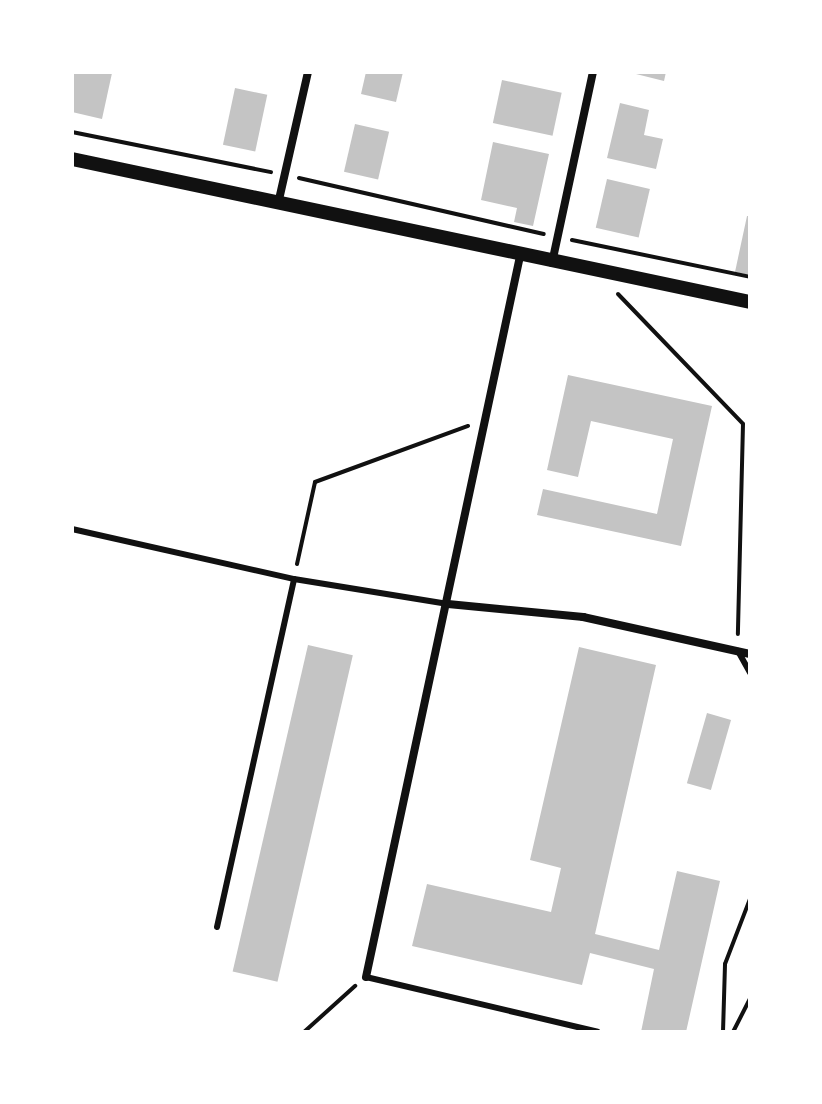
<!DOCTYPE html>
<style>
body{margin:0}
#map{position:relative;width:822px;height:1104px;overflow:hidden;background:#fff;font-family:"IBM Plex Serif",serif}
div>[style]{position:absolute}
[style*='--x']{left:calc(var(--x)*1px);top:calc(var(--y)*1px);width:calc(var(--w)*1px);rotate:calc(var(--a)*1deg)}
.building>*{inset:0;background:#c4c4c4;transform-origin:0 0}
.path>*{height:4px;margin:-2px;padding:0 2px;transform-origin:2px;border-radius:2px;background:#111}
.service>*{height:6px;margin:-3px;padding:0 3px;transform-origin:3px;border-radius:3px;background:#111}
.minor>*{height:8px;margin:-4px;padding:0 4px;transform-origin:4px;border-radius:4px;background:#111}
.tertiary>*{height:14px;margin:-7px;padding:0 7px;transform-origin:7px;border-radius:7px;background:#111}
span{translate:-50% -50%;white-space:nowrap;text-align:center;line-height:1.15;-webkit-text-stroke:6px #fff;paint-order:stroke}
.frame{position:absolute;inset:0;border:74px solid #fff;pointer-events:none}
</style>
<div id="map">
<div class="building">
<div style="clip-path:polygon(74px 72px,112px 73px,102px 119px,72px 112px)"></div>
<div style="clip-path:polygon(366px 72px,403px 72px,396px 102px,361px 94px)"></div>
<div style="clip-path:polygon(628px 72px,666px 72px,664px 81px)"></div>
<div style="left:502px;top:80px;width:61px;height:44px;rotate:12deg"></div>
<div style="left:235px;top:88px;width:33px;height:58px;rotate:12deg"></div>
<div style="clip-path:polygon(620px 103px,649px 110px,644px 135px,663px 139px,656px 169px,607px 158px)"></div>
<div style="left:355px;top:124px;width:35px;height:49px;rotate:13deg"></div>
<div style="clip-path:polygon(493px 142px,549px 154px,533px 226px,514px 222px,517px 208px,481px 200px)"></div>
<div style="left:607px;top:179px;width:44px;height:50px;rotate:13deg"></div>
<div style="clip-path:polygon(747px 216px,750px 216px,750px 275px,735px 272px)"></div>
<div style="clip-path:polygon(568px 375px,712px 406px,681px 546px,537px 515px,543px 489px,657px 514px,673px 439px,591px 421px,578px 477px,547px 470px)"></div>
<div style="left:308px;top:645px;width:46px;height:335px;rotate:13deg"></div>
<div style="clip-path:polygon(579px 647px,656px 665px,595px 934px,659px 950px,677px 871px,720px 881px,686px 1032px,641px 1032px,654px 969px,590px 953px,582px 985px,412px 946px,427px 884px,551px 912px,561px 868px,530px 860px)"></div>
<div style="left:707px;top:713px;width:25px;height:73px;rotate:16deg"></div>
</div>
<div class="path">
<div style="--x:72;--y:132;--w:203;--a:11.4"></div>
<div style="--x:299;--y:178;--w:251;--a:12.9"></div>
<div style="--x:572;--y:240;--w:182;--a:11.7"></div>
<div style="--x:618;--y:294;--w:180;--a:46.1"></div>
<div style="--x:743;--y:424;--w:210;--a:91.4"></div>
<div style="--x:297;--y:564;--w:84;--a:-77.6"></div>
<div style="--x:315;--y:482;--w:163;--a:-20.1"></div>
<div style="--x:304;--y:1032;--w:69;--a:-42"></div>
<div style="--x:723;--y:1032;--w:68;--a:-88.3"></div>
<div style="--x:725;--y:964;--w:70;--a:-69"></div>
<div style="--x:733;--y:1032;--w:37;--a:-63"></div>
</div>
<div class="service">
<div style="--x:72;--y:529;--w:228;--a:12.7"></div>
<div style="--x:738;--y:651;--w:25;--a:61"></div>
<div style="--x:217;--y:927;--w:356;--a:-77.5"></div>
<div style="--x:294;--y:579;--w:156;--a:9.2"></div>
<div style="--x:366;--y:977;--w:238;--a:13.3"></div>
</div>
<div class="minor">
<div style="--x:278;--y:204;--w:135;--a:-77.2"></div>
<div style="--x:552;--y:263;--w:195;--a:-77.9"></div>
<div style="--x:448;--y:604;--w:136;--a:5.5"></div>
<div style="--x:583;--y:617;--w:171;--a:12.5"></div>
<div style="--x:366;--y:977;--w:737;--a:-77.94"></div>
</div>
<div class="tertiary">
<div style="--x:72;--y:159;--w:693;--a:11.91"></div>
</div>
<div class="frame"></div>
</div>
